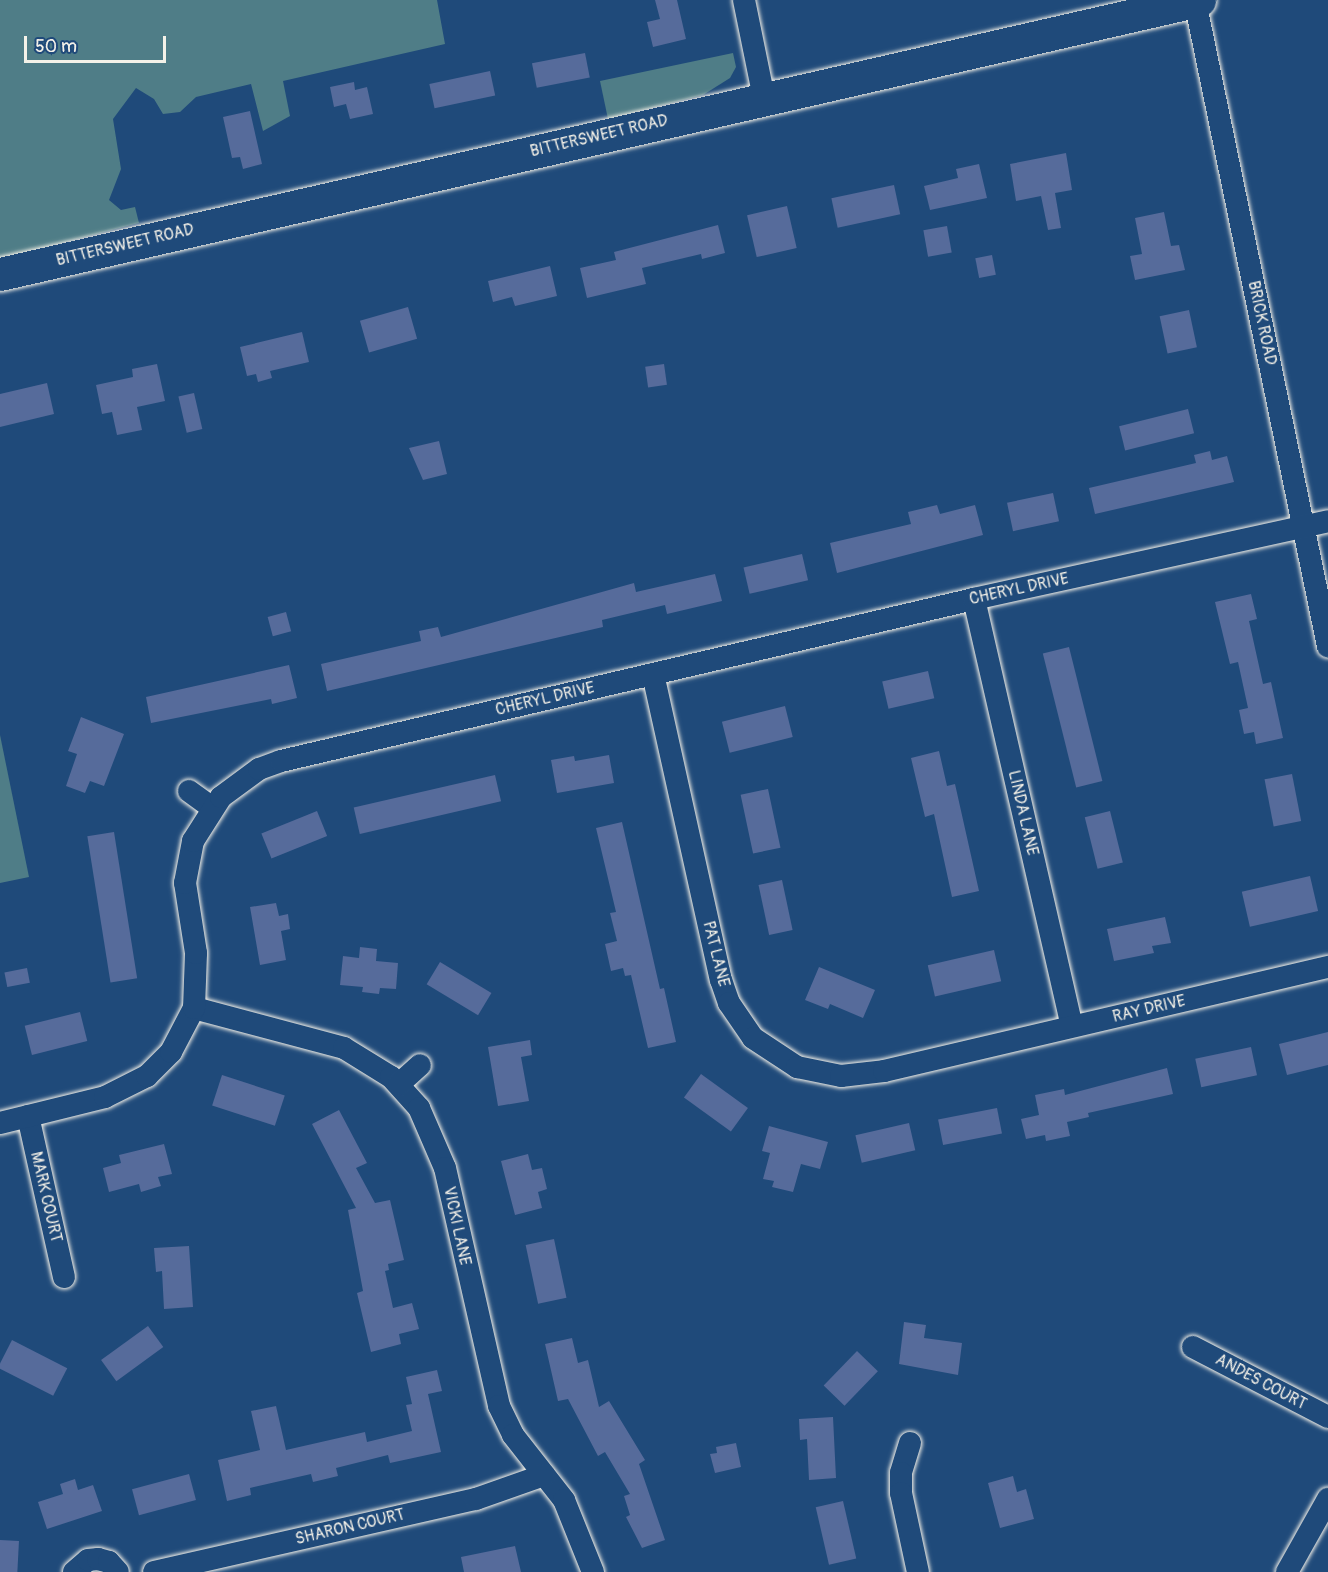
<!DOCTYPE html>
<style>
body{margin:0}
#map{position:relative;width:1328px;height:1572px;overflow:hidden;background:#1f4a7a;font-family:Pangolin,sans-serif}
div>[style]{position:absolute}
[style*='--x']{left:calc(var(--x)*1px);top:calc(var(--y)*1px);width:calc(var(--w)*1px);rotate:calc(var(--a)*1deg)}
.green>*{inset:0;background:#4f7d87}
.building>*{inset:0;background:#566b9b;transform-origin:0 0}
.roads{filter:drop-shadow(0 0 2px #f4f1e8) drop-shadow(0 0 2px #f4f1e8)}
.street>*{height:22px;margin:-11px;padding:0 11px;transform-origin:11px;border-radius:11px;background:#1f4a7a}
.secondary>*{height:33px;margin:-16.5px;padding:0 16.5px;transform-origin:16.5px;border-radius:16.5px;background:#1f4a7a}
span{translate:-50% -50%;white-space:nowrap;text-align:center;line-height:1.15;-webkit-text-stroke:4.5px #1f4a7a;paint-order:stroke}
.street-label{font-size:16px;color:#f4f1e8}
.scale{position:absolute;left:24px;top:36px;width:142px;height:27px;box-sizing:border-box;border:3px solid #f4f1e8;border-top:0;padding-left:8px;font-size:18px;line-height:21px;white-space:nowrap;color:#f4f1e8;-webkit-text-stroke:4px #1f4a7a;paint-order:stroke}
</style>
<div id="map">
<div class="green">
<div style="clip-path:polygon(0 0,437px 0,445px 44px,283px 81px,290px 116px,263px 131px,251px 84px,196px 97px,180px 112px,163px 114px,154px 99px,136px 88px,113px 119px,121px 169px,109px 200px,121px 210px,135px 207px,139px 223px,0 259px)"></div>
<div style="clip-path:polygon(733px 53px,736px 67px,730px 78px,703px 95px,608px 119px,600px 81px)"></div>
<div style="clip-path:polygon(0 735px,29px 877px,0 883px)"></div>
</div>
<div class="building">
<div style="clip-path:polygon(655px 0,677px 0,686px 39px,653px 47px,647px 22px,660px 19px)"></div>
<div style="left:585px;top:53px;width:25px;height:54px;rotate:79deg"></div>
<div style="left:490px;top:71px;width:25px;height:62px;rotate:78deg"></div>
<div style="clip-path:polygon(354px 82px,355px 90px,367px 87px,373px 114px,350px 119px,346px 104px,334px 107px,330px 87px)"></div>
<div style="clip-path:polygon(250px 111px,262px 164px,243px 169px,240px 157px,232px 158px,223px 117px)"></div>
<div style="clip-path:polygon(1066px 153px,1072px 190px,1055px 193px,1061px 228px,1048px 230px,1041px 196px,1016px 201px,1010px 164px)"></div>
<div style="clip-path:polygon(979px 164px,987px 198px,930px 210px,924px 186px,958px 178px,956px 169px)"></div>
<div style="left:894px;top:185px;width:30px;height:64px;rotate:78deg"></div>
<div style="left:787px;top:206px;width:43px;height:41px;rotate:77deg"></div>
<div style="clip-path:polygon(1164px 212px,1171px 246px,1179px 245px,1185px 270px,1135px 280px,1130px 256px,1142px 254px,1135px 218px)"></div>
<div style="clip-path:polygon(718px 225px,725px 253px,702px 259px,701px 254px,642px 268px,646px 284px,587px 298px,580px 268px,616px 260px,614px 252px)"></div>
<div style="left:947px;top:226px;width:27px;height:24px;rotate:80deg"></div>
<div style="left:992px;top:255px;width:20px;height:17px;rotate:79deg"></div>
<div style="clip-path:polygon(550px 266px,557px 296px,515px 306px,512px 297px,493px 302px,488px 281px)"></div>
<div style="left:408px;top:307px;width:33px;height:50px;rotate:74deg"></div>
<div style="left:1189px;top:310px;width:38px;height:30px;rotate:78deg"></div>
<div style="clip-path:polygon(302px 332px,309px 362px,270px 371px,272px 378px,258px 382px,256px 374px,247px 376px,240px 347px)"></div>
<div style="clip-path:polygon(157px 364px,165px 401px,137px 407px,142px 430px,117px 435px,112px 412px,102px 414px,96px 385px,133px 377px,132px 369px)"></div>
<div style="left:664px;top:364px;width:21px;height:19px;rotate:82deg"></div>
<div style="clip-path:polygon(47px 383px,54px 414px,0 427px,0 394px)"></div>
<div style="left:194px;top:393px;width:37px;height:16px;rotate:77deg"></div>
<div style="left:1188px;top:409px;width:25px;height:71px;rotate:76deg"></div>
<div style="clip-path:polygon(439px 441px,447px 474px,423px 480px,409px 448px)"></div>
<div style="clip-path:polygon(1210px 451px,1212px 460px,1227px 456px,1234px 482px,1095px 514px,1089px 488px,1196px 463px,1194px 455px)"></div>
<div style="left:1053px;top:493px;width:29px;height:47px;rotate:78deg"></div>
<div style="clip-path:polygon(937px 505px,940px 514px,975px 505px,983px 535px,837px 573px,830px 543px,911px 524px,908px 512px)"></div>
<div style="left:802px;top:554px;width:27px;height:60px;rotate:77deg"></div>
<div style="clip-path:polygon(715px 574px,722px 601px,667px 614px,665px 605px,602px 620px,603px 627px,327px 691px,321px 664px,421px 641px,419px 631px,438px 627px,441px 637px,634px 583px,636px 592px)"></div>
<div style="clip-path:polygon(1251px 594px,1257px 619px,1249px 621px,1263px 684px,1271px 682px,1283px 738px,1256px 744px,1254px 732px,1244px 734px,1239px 710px,1248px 708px,1238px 662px,1230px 664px,1215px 602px)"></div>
<div style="left:286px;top:612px;width:20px;height:19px;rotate:75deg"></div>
<div style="left:1069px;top:647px;width:138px;height:27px;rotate:76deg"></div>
<div style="clip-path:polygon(289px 665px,297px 698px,272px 704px,271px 699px,151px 723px,146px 697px)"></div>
<div style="left:928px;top:671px;width:28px;height:47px;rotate:77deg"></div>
<div style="left:785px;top:706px;width:32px;height:65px;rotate:76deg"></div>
<div style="clip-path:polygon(81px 717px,124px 734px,104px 786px,90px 781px,85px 793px,66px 786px,77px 754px,68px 751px)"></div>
<div style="clip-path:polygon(939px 751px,947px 786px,955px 784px,979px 891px,952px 897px,934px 814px,925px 817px,911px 758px)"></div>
<div style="clip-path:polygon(609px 755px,614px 783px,557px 793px,551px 760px,574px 756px,575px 761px)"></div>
<div style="left:1292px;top:774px;width:48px;height:28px;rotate:79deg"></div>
<div style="left:495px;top:775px;width:27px;height:145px;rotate:77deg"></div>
<div style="left:768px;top:789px;width:60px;height:28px;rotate:78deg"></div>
<div style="left:317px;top:811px;width:27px;height:60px;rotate:68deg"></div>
<div style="left:1110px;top:811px;width:53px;height:26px;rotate:76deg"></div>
<div style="clip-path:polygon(622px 822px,660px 989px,664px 988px,676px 1042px,648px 1048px,631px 975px,625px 976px,623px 968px,611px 971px,605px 944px,617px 941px,610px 913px,616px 912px,596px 828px)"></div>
<div style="left:114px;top:832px;width:148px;height:27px;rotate:81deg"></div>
<div style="left:1310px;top:876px;width:36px;height:70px;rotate:77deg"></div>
<div style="left:782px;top:880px;width:51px;height:24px;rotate:78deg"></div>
<div style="clip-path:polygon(276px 903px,279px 916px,288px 914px,290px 929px,281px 931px,286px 960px,260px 965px,250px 907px)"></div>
<div style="clip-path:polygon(1165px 917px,1171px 943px,1152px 946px,1154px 953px,1114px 961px,1107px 929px)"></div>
<div style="clip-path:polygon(360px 947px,377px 949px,376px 961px,398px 963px,396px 989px,380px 988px,379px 994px,362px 992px,363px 987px,340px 985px,343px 956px,359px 958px)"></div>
<div style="left:994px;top:950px;width:32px;height:68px;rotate:77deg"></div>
<div style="left:440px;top:962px;width:60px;height:26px;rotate:31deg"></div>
<div style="clip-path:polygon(819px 967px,875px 990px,863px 1018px,830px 1004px,828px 1009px,805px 1000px)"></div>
<div style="left:27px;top:968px;width:15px;height:23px;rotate:79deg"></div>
<div style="left:80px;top:1012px;width:30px;height:57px;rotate:76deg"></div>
<div style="clip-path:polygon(1328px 1032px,1328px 1065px,1287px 1075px,1279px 1044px)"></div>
<div style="clip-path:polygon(530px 1040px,532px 1055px,521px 1057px,529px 1101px,498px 1106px,488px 1047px)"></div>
<div style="left:1251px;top:1047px;width:29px;height:57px;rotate:78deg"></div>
<div style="clip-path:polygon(1167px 1068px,1173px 1094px,1088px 1113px,1089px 1117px,1067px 1122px,1070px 1136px,1046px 1141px,1045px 1135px,1026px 1139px,1021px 1119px,1039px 1115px,1035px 1095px,1064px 1089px,1065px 1095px)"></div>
<div style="left:701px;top:1074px;width:58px;height:29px;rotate:36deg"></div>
<div style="left:222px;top:1075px;width:66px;height:32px;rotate:18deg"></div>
<div style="left:997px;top:1108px;width:26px;height:60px;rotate:79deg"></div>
<div style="clip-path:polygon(339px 1110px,367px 1163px,356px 1168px,375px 1203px,390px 1200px,404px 1260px,388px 1264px,389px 1270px,385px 1271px,393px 1308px,412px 1303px,419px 1329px,399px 1334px,401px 1344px,371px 1352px,357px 1293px,363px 1291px,348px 1210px,356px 1208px,312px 1124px)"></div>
<div style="left:909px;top:1123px;width:28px;height:55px;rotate:77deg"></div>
<div style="clip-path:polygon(769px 1126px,828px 1142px,820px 1169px,801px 1164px,793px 1192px,772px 1187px,774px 1181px,763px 1179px,770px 1153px,762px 1151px)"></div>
<div style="clip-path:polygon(164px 1144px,172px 1174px,158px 1177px,161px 1186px,141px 1192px,139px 1184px,109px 1192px,103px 1168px,121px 1163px,119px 1155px)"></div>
<div style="clip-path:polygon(528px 1154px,532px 1170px,542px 1168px,547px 1189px,538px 1192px,542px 1208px,515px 1215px,501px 1161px)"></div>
<div style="left:554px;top:1239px;width:60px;height:29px;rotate:78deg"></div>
<div style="clip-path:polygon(189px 1246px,193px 1307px,164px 1309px,162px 1271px,156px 1272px,154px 1248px)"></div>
<div style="clip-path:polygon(904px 1322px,926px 1325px,924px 1338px,962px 1343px,958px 1375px,899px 1364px)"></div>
<div style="left:148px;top:1326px;width:26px;height:58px;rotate:54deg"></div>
<div style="clip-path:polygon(572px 1338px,578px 1363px,588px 1360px,599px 1407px,609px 1401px,645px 1460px,639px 1464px,665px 1540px,642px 1548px,626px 1517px,630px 1515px,624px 1496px,630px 1494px,605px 1452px,598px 1456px,568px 1399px,558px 1401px,545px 1344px)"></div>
<div style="left:12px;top:1340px;width:62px;height:31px;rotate:27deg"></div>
<div style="left:857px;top:1351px;width:29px;height:48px;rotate:44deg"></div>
<div style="clip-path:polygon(437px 1370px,442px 1391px,428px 1394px,441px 1452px,390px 1463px,388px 1455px,336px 1468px,338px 1476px,313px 1482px,311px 1474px,250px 1488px,251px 1495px,227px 1501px,218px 1460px,260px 1450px,251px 1411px,276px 1406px,286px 1450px,365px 1432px,367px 1442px,412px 1431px,406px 1405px,412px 1404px,406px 1377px)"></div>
<div style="clip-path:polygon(833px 1417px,836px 1478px,809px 1480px,807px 1439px,800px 1440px,799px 1419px)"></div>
<div style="clip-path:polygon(736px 1443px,741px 1467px,715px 1473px,710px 1454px,717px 1453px,716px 1447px)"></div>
<div style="left:189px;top:1474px;width:27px;height:59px;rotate:75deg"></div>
<div style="clip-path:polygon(1013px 1476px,1017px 1492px,1026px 1489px,1034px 1519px,1000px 1528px,988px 1483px)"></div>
<div style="clip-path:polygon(75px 1479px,78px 1490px,93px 1485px,102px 1511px,47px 1529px,38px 1502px,63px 1494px,60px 1484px)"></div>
<div style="left:843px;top:1501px;width:59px;height:28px;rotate:77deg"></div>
<div style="left:0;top:1540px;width:19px;height:32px;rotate:3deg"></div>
<div style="clip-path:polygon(515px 1546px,521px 1572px,464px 1572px,461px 1557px)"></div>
</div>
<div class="roads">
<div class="street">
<div style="--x:744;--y:0;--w:100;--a:78.5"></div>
<div style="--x:1195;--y:1;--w:659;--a:78.35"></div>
<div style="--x:974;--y:599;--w:438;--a:77.1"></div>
<div style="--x:653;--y:674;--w:313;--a:77.5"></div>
<div style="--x:721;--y:980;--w:24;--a:71"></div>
<div style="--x:729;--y:1003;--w:42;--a:55.6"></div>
<div style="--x:753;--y:1038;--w:53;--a:33.4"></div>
<div style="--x:797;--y:1067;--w:45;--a:11.6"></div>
<div style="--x:841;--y:1076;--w:43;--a:-6.6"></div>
<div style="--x:884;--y:1071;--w:456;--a:-13.2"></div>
<div style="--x:189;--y:791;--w:29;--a:36"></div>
<div style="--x:194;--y:1008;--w:155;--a:14.9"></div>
<div style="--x:344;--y:1048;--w:55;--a:31.7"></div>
<div style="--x:391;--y:1077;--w:42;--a:47.9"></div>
<div style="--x:419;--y:1108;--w:65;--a:66.6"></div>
<div style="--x:445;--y:1168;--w:244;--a:77.2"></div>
<div style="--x:499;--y:1406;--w:32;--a:64"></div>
<div style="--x:513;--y:1435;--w:83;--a:51.9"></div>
<div style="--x:564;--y:1500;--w:78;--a:68.1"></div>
<div style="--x:399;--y:1084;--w:28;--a:-42"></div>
<div style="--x:28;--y:1116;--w:165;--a:77.4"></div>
<div style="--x:0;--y:1123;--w:108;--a:-13.9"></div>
<div style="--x:105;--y:1097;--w:47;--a:-26.6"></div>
<div style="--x:147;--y:1076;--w:34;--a:-45"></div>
<div style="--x:171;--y:1052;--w:50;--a:-62.4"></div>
<div style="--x:194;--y:1008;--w:55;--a:-87.9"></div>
<div style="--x:196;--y:953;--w:71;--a:-98.9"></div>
<div style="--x:185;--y:883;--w:43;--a:-79.2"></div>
<div style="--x:193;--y:841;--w:52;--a:-57.5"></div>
<div style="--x:221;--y:797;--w:47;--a:-36.4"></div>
<div style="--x:259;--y:769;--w:23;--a:-20"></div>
<div style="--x:281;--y:761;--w:712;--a:-13.16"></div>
<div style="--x:974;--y:599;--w:362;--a:-12.4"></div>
<div style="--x:1193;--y:1347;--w:152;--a:27.4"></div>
<div style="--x:910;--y:1443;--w:31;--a:107"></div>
<div style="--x:901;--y:1473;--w:20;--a:90"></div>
<div style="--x:901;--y:1493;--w:81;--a:77.9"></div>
<div style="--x:74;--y:1572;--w:18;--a:-41"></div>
<div style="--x:88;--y:1560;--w:10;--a:-6"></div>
<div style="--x:98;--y:1559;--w:11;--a:15"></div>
<div style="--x:109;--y:1562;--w:13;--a:48"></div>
<div style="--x:154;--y:1572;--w:330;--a:-12.8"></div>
<div style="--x:476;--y:1499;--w:72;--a:-19.4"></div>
<div style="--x:1287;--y:1572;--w:84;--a:-60.7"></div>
</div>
<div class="secondary">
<div style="--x:0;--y:274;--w:1230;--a:-12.87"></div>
</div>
</div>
<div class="street-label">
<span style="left:599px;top:136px;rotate:-13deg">BITTERSWEET ROAD</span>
<span style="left:125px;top:245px;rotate:-13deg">BITTERSWEET ROAD</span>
<span style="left:1262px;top:323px;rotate:78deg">BRICK ROAD</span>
<span style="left:1019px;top:589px;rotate:-12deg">CHERYL DRIVE</span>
<span style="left:545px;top:699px;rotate:-13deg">CHERYL DRIVE</span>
<span style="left:1023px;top:813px;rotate:77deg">LINDA LANE</span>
<span style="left:716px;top:954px;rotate:76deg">PAT LANE</span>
<span style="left:1149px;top:1009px;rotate:-13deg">RAY DRIVE</span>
<span style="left:46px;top:1197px;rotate:77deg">MARK COURT</span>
<span style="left:457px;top:1226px;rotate:78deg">VICKI LANE</span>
<span style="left:1261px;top:1382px;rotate:28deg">ANDES COURT</span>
<span style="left:350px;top:1527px;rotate:-13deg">SHARON COURT</span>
</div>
<div class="scale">50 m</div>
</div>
